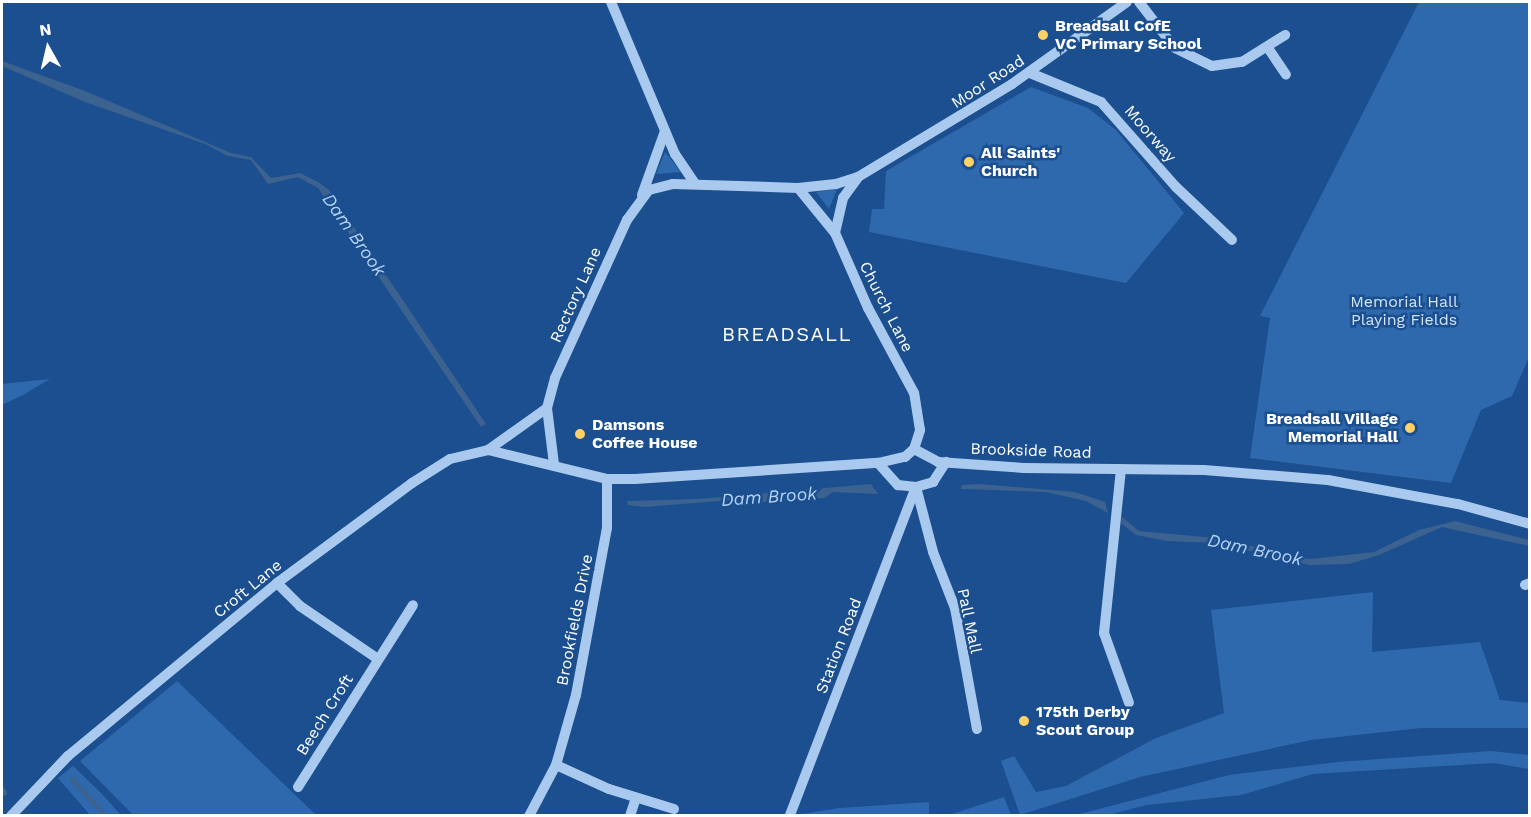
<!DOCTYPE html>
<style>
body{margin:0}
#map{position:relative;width:1531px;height:817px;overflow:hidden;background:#1b4f8f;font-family:"Work Sans",sans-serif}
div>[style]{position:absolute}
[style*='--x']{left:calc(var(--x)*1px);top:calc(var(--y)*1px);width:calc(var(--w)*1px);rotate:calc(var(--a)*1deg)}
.green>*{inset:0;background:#2e69ad}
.water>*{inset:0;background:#3c6290}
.stream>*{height:4.5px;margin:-2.25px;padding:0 2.25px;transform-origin:2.25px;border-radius:2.25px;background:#3c6290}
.minor>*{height:10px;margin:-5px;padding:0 5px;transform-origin:5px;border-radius:5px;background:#a9c9ee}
.dots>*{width:16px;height:16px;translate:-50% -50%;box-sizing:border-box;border:3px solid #1b4f8f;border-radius:50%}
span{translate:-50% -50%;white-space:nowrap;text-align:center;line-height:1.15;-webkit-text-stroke:5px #1b4f8f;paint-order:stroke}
.poi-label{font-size:16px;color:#fff;font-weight:700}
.left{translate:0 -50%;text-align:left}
.right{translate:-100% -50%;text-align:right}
.street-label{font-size:16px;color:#fff}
.park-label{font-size:16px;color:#cfe3fa}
.water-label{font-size:18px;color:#b5d3f5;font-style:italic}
.quarter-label{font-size:20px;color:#fff;letter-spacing:1.5px}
.frame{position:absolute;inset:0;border:3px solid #fff;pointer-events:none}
.north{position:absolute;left:18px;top:18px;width:60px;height:60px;-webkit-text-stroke:4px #1b4f8f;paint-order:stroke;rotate:352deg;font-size:16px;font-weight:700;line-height:24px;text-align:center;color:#fff}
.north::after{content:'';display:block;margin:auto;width:21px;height:27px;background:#fff;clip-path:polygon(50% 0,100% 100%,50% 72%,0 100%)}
</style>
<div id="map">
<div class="green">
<div style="clip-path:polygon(1419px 2px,1529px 2px,1529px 357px,1512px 396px,1481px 410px,1451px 483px,1250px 458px,1270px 318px,1260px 316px)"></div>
<div style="clip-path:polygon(1031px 87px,1088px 108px,1116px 130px,1184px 213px,1126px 283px,869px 232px,872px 209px,884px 209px,886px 171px)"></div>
<div style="clip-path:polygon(665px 152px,681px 172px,656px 174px)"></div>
<div style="clip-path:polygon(837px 189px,829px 209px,816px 192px)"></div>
<div style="clip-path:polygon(50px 379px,23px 395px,2px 405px,2px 384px)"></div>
<div style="clip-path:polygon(1373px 592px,1372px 652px,1480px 642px,1500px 700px,1529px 703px,1529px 728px,1421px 728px,1311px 740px,1140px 777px,1020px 815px,1001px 761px,1014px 756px,1036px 792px,1066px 786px,1156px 738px,1224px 713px,1211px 610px)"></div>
<div style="clip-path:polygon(177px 681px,316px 815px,133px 815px,80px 761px)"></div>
<div style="clip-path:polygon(1491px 751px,1529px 755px,1529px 769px,1494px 763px,1313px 774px,1241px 795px,1147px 805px,1108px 815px,1076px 815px,1229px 775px,1338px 762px)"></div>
<div style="clip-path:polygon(73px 766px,100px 792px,121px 815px,90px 815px,58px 778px)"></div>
<div style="clip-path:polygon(1004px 797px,1011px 815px,949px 815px)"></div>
<div style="clip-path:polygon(929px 802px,929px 815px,796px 815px,839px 808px)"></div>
</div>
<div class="water">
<div style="clip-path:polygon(2px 61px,85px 91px,231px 153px,251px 157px,271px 178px,300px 173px,318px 182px,329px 190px,486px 424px,481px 427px,318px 188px,298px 177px,268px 184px,251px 160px,228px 156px,205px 144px,85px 102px,2px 66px)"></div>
<div style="clip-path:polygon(871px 484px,878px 494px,833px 492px,824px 498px,738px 504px,731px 500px,645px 507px,628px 505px,627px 501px,698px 499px)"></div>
<div style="clip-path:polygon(979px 484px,1075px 492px,1105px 502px,1108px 513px,1086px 501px,1046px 492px,961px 489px,962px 485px)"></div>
<div style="clip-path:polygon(1122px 517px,1139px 531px,1215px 538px,1310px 559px,1374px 552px,1419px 530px,1455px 521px,1529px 540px,1529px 546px,1442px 527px,1379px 555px,1349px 564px,1310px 565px,1216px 543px,1167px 541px,1136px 535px,1121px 523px)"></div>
</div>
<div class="stream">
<div style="--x:72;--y:779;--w:50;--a:47.4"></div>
<div style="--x:2;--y:789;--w:4;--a:56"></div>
</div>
<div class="minor">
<div style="--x:611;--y:2;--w:165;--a:67.2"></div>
<div style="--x:675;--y:154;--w:36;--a:56"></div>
<div style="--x:1139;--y:2;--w:58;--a:52"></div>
<div style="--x:1175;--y:48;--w:41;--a:25.9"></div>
<div style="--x:1212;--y:66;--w:30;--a:-8"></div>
<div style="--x:1242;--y:62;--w:51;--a:-32.1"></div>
<div style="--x:1268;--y:48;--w:32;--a:56"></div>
<div style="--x:1030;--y:73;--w:77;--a:22.2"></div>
<div style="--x:1101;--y:102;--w:113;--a:48.6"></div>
<div style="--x:1176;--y:187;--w:77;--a:43.4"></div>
<div style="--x:642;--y:195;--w:68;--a:-70.2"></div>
<div style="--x:835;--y:233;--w:36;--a:-77"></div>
<div style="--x:843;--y:198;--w:26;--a:-54"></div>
<div style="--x:547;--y:408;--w:56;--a:82.9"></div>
<div style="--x:914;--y:449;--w:27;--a:28"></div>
<div style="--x:938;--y:462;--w:86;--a:4"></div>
<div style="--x:1024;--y:468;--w:180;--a:0.6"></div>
<div style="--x:1204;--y:470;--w:124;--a:4.6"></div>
<div style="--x:1328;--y:480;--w:132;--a:10.5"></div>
<div style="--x:1458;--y:504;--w:75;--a:15.5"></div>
<div style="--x:488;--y:450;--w:72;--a:-35.4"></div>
<div style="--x:547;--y:408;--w:31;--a:-75"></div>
<div style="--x:555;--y:378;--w:174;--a:-65.5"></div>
<div style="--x:627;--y:220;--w:37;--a:-54"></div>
<div style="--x:649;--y:190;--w:25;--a:-14"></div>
<div style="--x:673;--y:184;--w:125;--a:1.8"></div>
<div style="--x:798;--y:188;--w:38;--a:-6"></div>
<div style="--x:836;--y:184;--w:23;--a:-18"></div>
<div style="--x:858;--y:177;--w:180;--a:-31.1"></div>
<div style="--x:1012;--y:84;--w:141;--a:-35.5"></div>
<div style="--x:878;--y:463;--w:30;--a:48"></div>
<div style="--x:898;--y:485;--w:18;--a:6"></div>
<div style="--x:916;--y:487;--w:18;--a:-16"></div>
<div style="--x:933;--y:482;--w:24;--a:-57"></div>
<div style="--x:1121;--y:469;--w:165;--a:95.9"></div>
<div style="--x:1104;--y:633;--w:74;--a:70.3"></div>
<div style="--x:916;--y:487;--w:67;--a:75.3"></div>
<div style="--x:933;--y:552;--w:60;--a:68.6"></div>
<div style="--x:955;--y:608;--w:123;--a:79.7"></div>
<div style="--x:277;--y:583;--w:33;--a:45"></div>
<div style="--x:300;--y:606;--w:94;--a:34.2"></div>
<div style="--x:1525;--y:585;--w:5;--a:-22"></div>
<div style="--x:556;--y:765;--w:58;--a:24.4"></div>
<div style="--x:609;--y:789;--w:68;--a:17.1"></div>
<div style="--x:298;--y:787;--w:215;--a:-57.7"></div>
<div style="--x:790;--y:815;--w:351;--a:-69"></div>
<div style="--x:11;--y:816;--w:83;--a:-46.5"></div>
<div style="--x:68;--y:756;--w:271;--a:-39.6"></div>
<div style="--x:277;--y:583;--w:168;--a:-36.5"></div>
<div style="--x:412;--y:483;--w:45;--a:-32.3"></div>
<div style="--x:450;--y:459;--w:39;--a:-13"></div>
<div style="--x:488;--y:450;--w:122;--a:13.7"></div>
<div style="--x:607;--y:479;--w:28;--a:0"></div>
<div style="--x:635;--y:479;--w:244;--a:-3.8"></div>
<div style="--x:878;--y:463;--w:28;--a:-13"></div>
<div style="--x:905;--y:457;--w:12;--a:-42"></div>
<div style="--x:914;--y:449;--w:20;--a:-72"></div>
<div style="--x:920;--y:430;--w:37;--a:-99"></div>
<div style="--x:914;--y:393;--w:97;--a:-118.4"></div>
<div style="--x:868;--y:308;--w:82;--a:-113.7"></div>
<div style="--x:835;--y:233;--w:58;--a:-129.4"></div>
<div style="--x:529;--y:816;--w:58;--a:-62.1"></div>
<div style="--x:556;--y:765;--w:73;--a:-74.1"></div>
<div style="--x:576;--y:695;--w:170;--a:-79.5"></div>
<div style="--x:607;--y:528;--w:49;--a:-90"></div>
<div style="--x:630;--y:816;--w:19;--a:-72"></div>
</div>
<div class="dots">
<div style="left:1043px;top:35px;background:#ffd166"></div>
<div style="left:969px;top:162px;background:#ffd166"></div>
<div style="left:1410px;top:428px;background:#ffd166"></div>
<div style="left:580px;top:434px;background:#ffd166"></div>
<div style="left:1024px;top:721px;background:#ffd166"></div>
</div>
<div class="poi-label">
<span class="left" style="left:1055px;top:35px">Breadsall CofE<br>VC Primary School</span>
<span class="left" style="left:981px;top:162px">All Saints'<br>Church</span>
<span class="right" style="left:1398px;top:428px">Breadsall Village<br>Memorial Hall</span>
<span class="left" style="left:592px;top:434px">Damsons<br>Coffee House</span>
<span class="left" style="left:1036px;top:721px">175th Derby<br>Scout Group</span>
</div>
<div class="street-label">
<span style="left:988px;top:82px;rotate:-33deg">Moor Road</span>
<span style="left:1150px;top:134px;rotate:49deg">Moorway</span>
<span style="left:576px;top:295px;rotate:-66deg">Rectory Lane</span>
<span style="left:886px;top:307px;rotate:63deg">Church Lane</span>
<span style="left:1031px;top:451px;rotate:2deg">Brookside Road</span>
<span style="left:248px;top:589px;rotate:-39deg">Croft Lane</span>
<span style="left:575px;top:620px;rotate:-79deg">Brookfields Drive</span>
<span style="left:969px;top:621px;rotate:78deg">Pall Mall</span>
<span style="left:839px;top:646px;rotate:-69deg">Station Road</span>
<span style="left:325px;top:715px;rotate:-58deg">Beech Croft</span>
</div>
<div class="park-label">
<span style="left:1404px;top:311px">Memorial Hall<br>Playing Fields</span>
</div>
<div class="water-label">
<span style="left:354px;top:235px;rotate:55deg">Dam Brook</span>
<span style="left:769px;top:497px;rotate:-4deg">Dam Brook</span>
<span style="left:1255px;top:550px;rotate:12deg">Dam Brook</span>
</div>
<div class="quarter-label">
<span style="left:787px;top:334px">BREADSALL</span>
</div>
<div class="frame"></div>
<div class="north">N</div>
</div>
